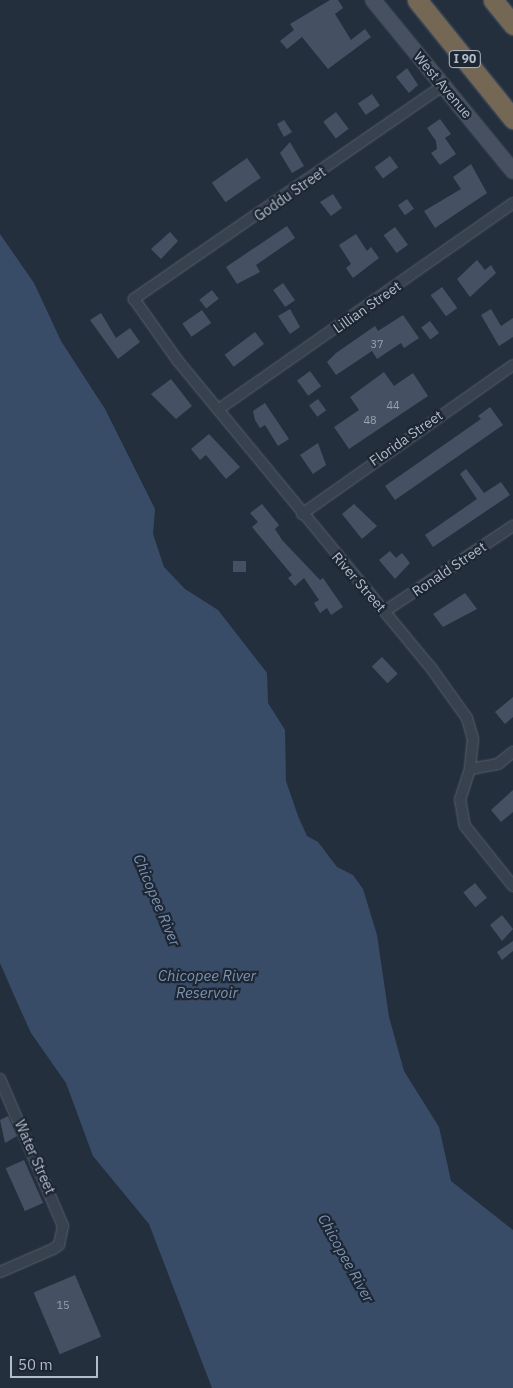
<!DOCTYPE html>
<style>
body{margin:0}
#map{position:relative;width:513px;height:1388px;overflow:hidden;background:#242f3e;font-family:"IBM Plex Sans",sans-serif}
div>[style]{position:absolute}
[style*='--x']{left:calc(var(--x)*1px);top:calc(var(--y)*1px);width:calc(var(--w)*1px);rotate:calc(var(--a)*1deg)}
.water>*{inset:0;background:#394c67}
.building>*{inset:0;background:#455162;transform-origin:0 0}
.roads{filter:drop-shadow(0 0 1px #565f6c) drop-shadow(0 0 1px #565f6c)}
.minor>*{height:10px;margin:-5px;padding:0 5px;transform-origin:5px;border-radius:5px;background:#38414e}
.secondary>*{height:14px;margin:-7px;padding:0 7px;transform-origin:7px;border-radius:7px;background:#465061}
.motorway>*{height:19px;margin:-9.5px;padding:0 9.5px;transform-origin:9.5px;border-radius:9.5px;background:#746855}
span{translate:-50% -50%;white-space:nowrap;text-align:center;line-height:1.15;-webkit-text-stroke:4.5px #1d2633;paint-order:stroke}
.number-label{font-size:11px;color:#98a1af}
.number-label span{-webkit-text-stroke-width:0}
.shield-label span{padding:1px 4px;background:#1d2633;border:1px solid;border-radius:4px;-webkit-text-stroke-width:0}
.shield-label{font-size:12px;color:#b4bcc9;font-weight:700}
.street-label{font-size:14px;color:#b4bcc9}
.water-label{font-size:15px;color:#7c92b1;font-style:italic}
.scale{position:absolute;left:10px;top:1356px;width:88px;height:22px;box-sizing:border-box;border:2px solid #b4bcc9;border-top:0;padding-left:6px;font-size:15px;line-height:18px;white-space:nowrap;color:#b4bcc9;-webkit-text-stroke:4px #1d2633;paint-order:stroke}
</style>
<div id="map">
<div class="water">
<div style="clip-path:polygon(0 234px,34px 283px,61px 341px,105px 409px,155px 509px,153px 534px,164px 567px,185px 589px,218px 610px,267px 673px,268px 703px,285px 730px,286px 781px,298px 816px,307px 836px,318px 842px,337px 867px,353px 875px,363px 889px,377px 935px,389px 1017px,404px 1071px,439px 1127px,451px 1181px,513px 1230px,513px 1388px,212px 1388px,149px 1224px,93px 1156px,66px 1083px,31px 1033px,17px 1002px,0 963px)"></div>
</div>
<div class="building">
<div style="clip-path:polygon(330px 0,338px 0,343px 8px,335px 14px,351px 40px,365px 29px,371px 37px,328px 69px,302px 37px,287px 49px,280px 41px,294px 30px,290px 24px)"></div>
<div style="clip-path:polygon(407px 68px,418px 85px,409px 93px,396px 77px)"></div>
<div style="left:372px;top:94px;width:14px;height:17px;rotate:56deg"></div>
<div style="left:336px;top:112px;width:21px;height:16px;rotate:53deg"></div>
<div style="clip-path:polygon(440px 119px,451px 134px,445px 138px,456px 154px,440px 165px,431px 153px,437px 149px,436px 141px,427px 128px)"></div>
<div style="clip-path:polygon(284px 120px,292px 132px,284px 137px,277px 124px)"></div>
<div style="clip-path:polygon(290px 142px,304px 166px,292px 173px,280px 153px)"></div>
<div style="left:390px;top:156px;width:14px;height:19px;rotate:54deg"></div>
<div style="left:247px;top:158px;width:24px;height:43px;rotate:55deg"></div>
<div style="clip-path:polygon(471px 164px,487px 193px,435px 228px,424px 211px,461px 189px,453px 177px)"></div>
<div style="clip-path:polygon(333px 194px,342px 208px,331px 216px,320px 202px)"></div>
<div style="left:407px;top:199px;width:12px;height:11px;rotate:55deg"></div>
<div style="clip-path:polygon(287px 226px,295px 238px,256px 265px,260px 272px,237px 284px,226px 267px)"></div>
<div style="left:395px;top:227px;width:22px;height:14px;rotate:54deg"></div>
<div style="clip-path:polygon(170px 232px,178px 241px,161px 259px,151px 249px)"></div>
<div style="clip-path:polygon(356px 234px,367px 251px,371px 247px,379px 258px,353px 278px,346px 268px,351px 264px,339px 245px)"></div>
<div style="clip-path:polygon(477px 260px,485px 270px,491px 265px,496px 273px,470px 297px,457px 279px)"></div>
<div style="left:283px;top:283px;width:21px;height:12px;rotate:55deg"></div>
<div style="left:442px;top:287px;width:26px;height:14px;rotate:54deg"></div>
<div style="left:212px;top:290px;width:11px;height:16px;rotate:52deg"></div>
<div style="clip-path:polygon(290px 309px,300px 327px,290px 334px,278px 316px)"></div>
<div style="clip-path:polygon(491px 309px,501px 326px,513px 318px,513px 337px,499px 346px,481px 315px)"></div>
<div style="left:202px;top:310px;width:16px;height:24px;rotate:55deg"></div>
<div style="clip-path:polygon(101px 313px,116px 338px,130px 328px,140px 342px,118px 359px,90px 320px)"></div>
<div style="clip-path:polygon(403px 315px,419px 338px,404px 348px,401px 343px,377px 359px,372px 351px,336px 375px,327px 362px,336px 353px,375px 326px,378px 331px)"></div>
<div style="left:430px;top:321px;width:15px;height:11px;rotate:53deg"></div>
<div style="left:255px;top:332px;width:15px;height:38px;rotate:53deg"></div>
<div style="left:310px;top:371px;width:19px;height:16px;rotate:54deg"></div>
<div style="clip-path:polygon(384px 372px,394px 386px,413px 373px,428px 396px,349px 449px,334px 427px,359px 410px,350px 397px)"></div>
<div style="clip-path:polygon(171px 379px,192px 406px,176px 419px,151px 394px)"></div>
<div style="left:318px;top:399px;width:14px;height:11px;rotate:54deg"></div>
<div style="clip-path:polygon(265px 403px,289px 439px,278px 446px,265px 425px,260px 428px,255px 420px,253px 411px)"></div>
<div style="clip-path:polygon(490px 407px,503px 425px,395px 500px,385px 486px,481px 419px,478px 416px)"></div>
<div style="clip-path:polygon(209px 434px,240px 467px,226px 479px,206px 455px,200px 460px,191px 449px)"></div>
<div style="clip-path:polygon(318px 443px,326px 465px,313px 474px,300px 455px)"></div>
<div style="clip-path:polygon(466px 469px,484px 493px,501px 482px,510px 495px,433px 547px,425px 535px,477px 499px,460px 474px)"></div>
<div style="clip-path:polygon(262px 504px,279px 525px,275px 529px,282px 540px,320px 580px,323px 578px,343px 607px,331px 615px,327px 608px,320px 613px,314px 603px,319px 600px,304px 578px,295px 586px,288px 578px,292px 575px,252px 527px,258px 522px,250px 513px)"></div>
<div style="clip-path:polygon(354px 504px,377px 526px,362px 539px,342px 514px)"></div>
<div style="clip-path:polygon(390px 551px,396px 558px,402px 553px,410px 563px,395px 579px,379px 560px)"></div>
<div style="left:246px;top:561px;width:11px;height:13px;rotate:90deg"></div>
<div style="clip-path:polygon(465px 593px,477px 609px,443px 627px,433px 614px)"></div>
<div style="left:382px;top:657px;width:23px;height:14px;rotate:47deg"></div>
<div style="clip-path:polygon(513px 697px,513px 717px,505px 724px,495px 712px)"></div>
<div style="clip-path:polygon(513px 790px,513px 812px,501px 822px,491px 810px)"></div>
<div style="left:475px;top:883px;width:19px;height:15px;rotate:51deg"></div>
<div style="clip-path:polygon(502px 915px,513px 929px,502px 941px,490px 925px)"></div>
<div style="clip-path:polygon(513px 941px,513px 951px,502px 960px,497px 952px)"></div>
<div style="clip-path:polygon(8px 1116px,17px 1136px,5px 1143px,0 1120px)"></div>
<div style="left:24px;top:1160px;width:47px;height:20px;rotate:66deg"></div>
<div style="left:75px;top:1275px;width:67px;height:45px;rotate:67deg"></div>
</div>
<div class="roads">
<div class="minor">
<div style="--x:444;--y:85;--w:377;--a:145.4"></div>
<div style="--x:134;--y:299;--w:76;--a:54.6"></div>
<div style="--x:178;--y:361;--w:394;--a:50.5"></div>
<div style="--x:429;--y:665;--w:65;--a:54.4"></div>
<div style="--x:467;--y:718;--w:22;--a:74"></div>
<div style="--x:473;--y:739;--w:30;--a:96"></div>
<div style="--x:470;--y:769;--w:32;--a:108"></div>
<div style="--x:460;--y:799;--w:27;--a:80"></div>
<div style="--x:465;--y:826;--w:77;--a:51.3"></div>
<div style="--x:219;--y:409;--w:359;--a:-35"></div>
<div style="--x:302;--y:514;--w:258;--a:-35.2"></div>
<div style="--x:385;--y:611;--w:154;--a:-33.6"></div>
<div style="--x:470;--y:769;--w:28;--a:-10"></div>
<div style="--x:498;--y:764;--w:19;--a:-39"></div>
<div style="--x:0;--y:1079;--w:160;--a:66.8"></div>
<div style="--x:63;--y:1226;--w:19;--a:102"></div>
<div style="--x:59;--y:1245;--w:7;--a:146"></div>
<div style="--x:53;--y:1249;--w:58;--a:156.5"></div>
</div>
<div class="secondary">
<div style="--x:373;--y:0;--w:221;--a:50.7"></div>
</div>
<div class="motorway">
<div style="--x:417;--y:0;--w:153;--a:51.1"></div>
<div style="--x:493;--y:0;--w:32;--a:51"></div>
</div>
</div>
<div class="number-label">
<span style="left:377px;top:344px">37</span>
<span style="left:393px;top:405px">44</span>
<span style="left:370px;top:420px">48</span>
<span style="left:63px;top:1305px">15</span>
</div>
<div class="shield-label">
<span style="left:465px;top:59px">I 90</span>
</div>
<div class="street-label">
<span style="left:443px;top:85px;rotate:50deg">West Avenue</span>
<span style="left:290px;top:194px;rotate:-35deg">Goddu Street</span>
<span style="left:367px;top:307px;rotate:-35deg">Lillian Street</span>
<span style="left:406px;top:438px;rotate:-35deg">Florida Street</span>
<span style="left:449px;top:569px;rotate:-34deg">Ronald Street</span>
<span style="left:359px;top:582px;rotate:49deg">River Street</span>
<span style="left:35px;top:1157px;rotate:66deg">Water Street</span>
</div>
<div class="water-label">
<span style="left:157px;top:900px;rotate:67deg">Chicopee River</span>
<span style="left:207px;top:984px">Chicopee River<br>Reservoir</span>
<span style="left:346px;top:1258px;rotate:61deg">Chicopee River</span>
</div>
<div class="scale">50 m</div>
</div>
